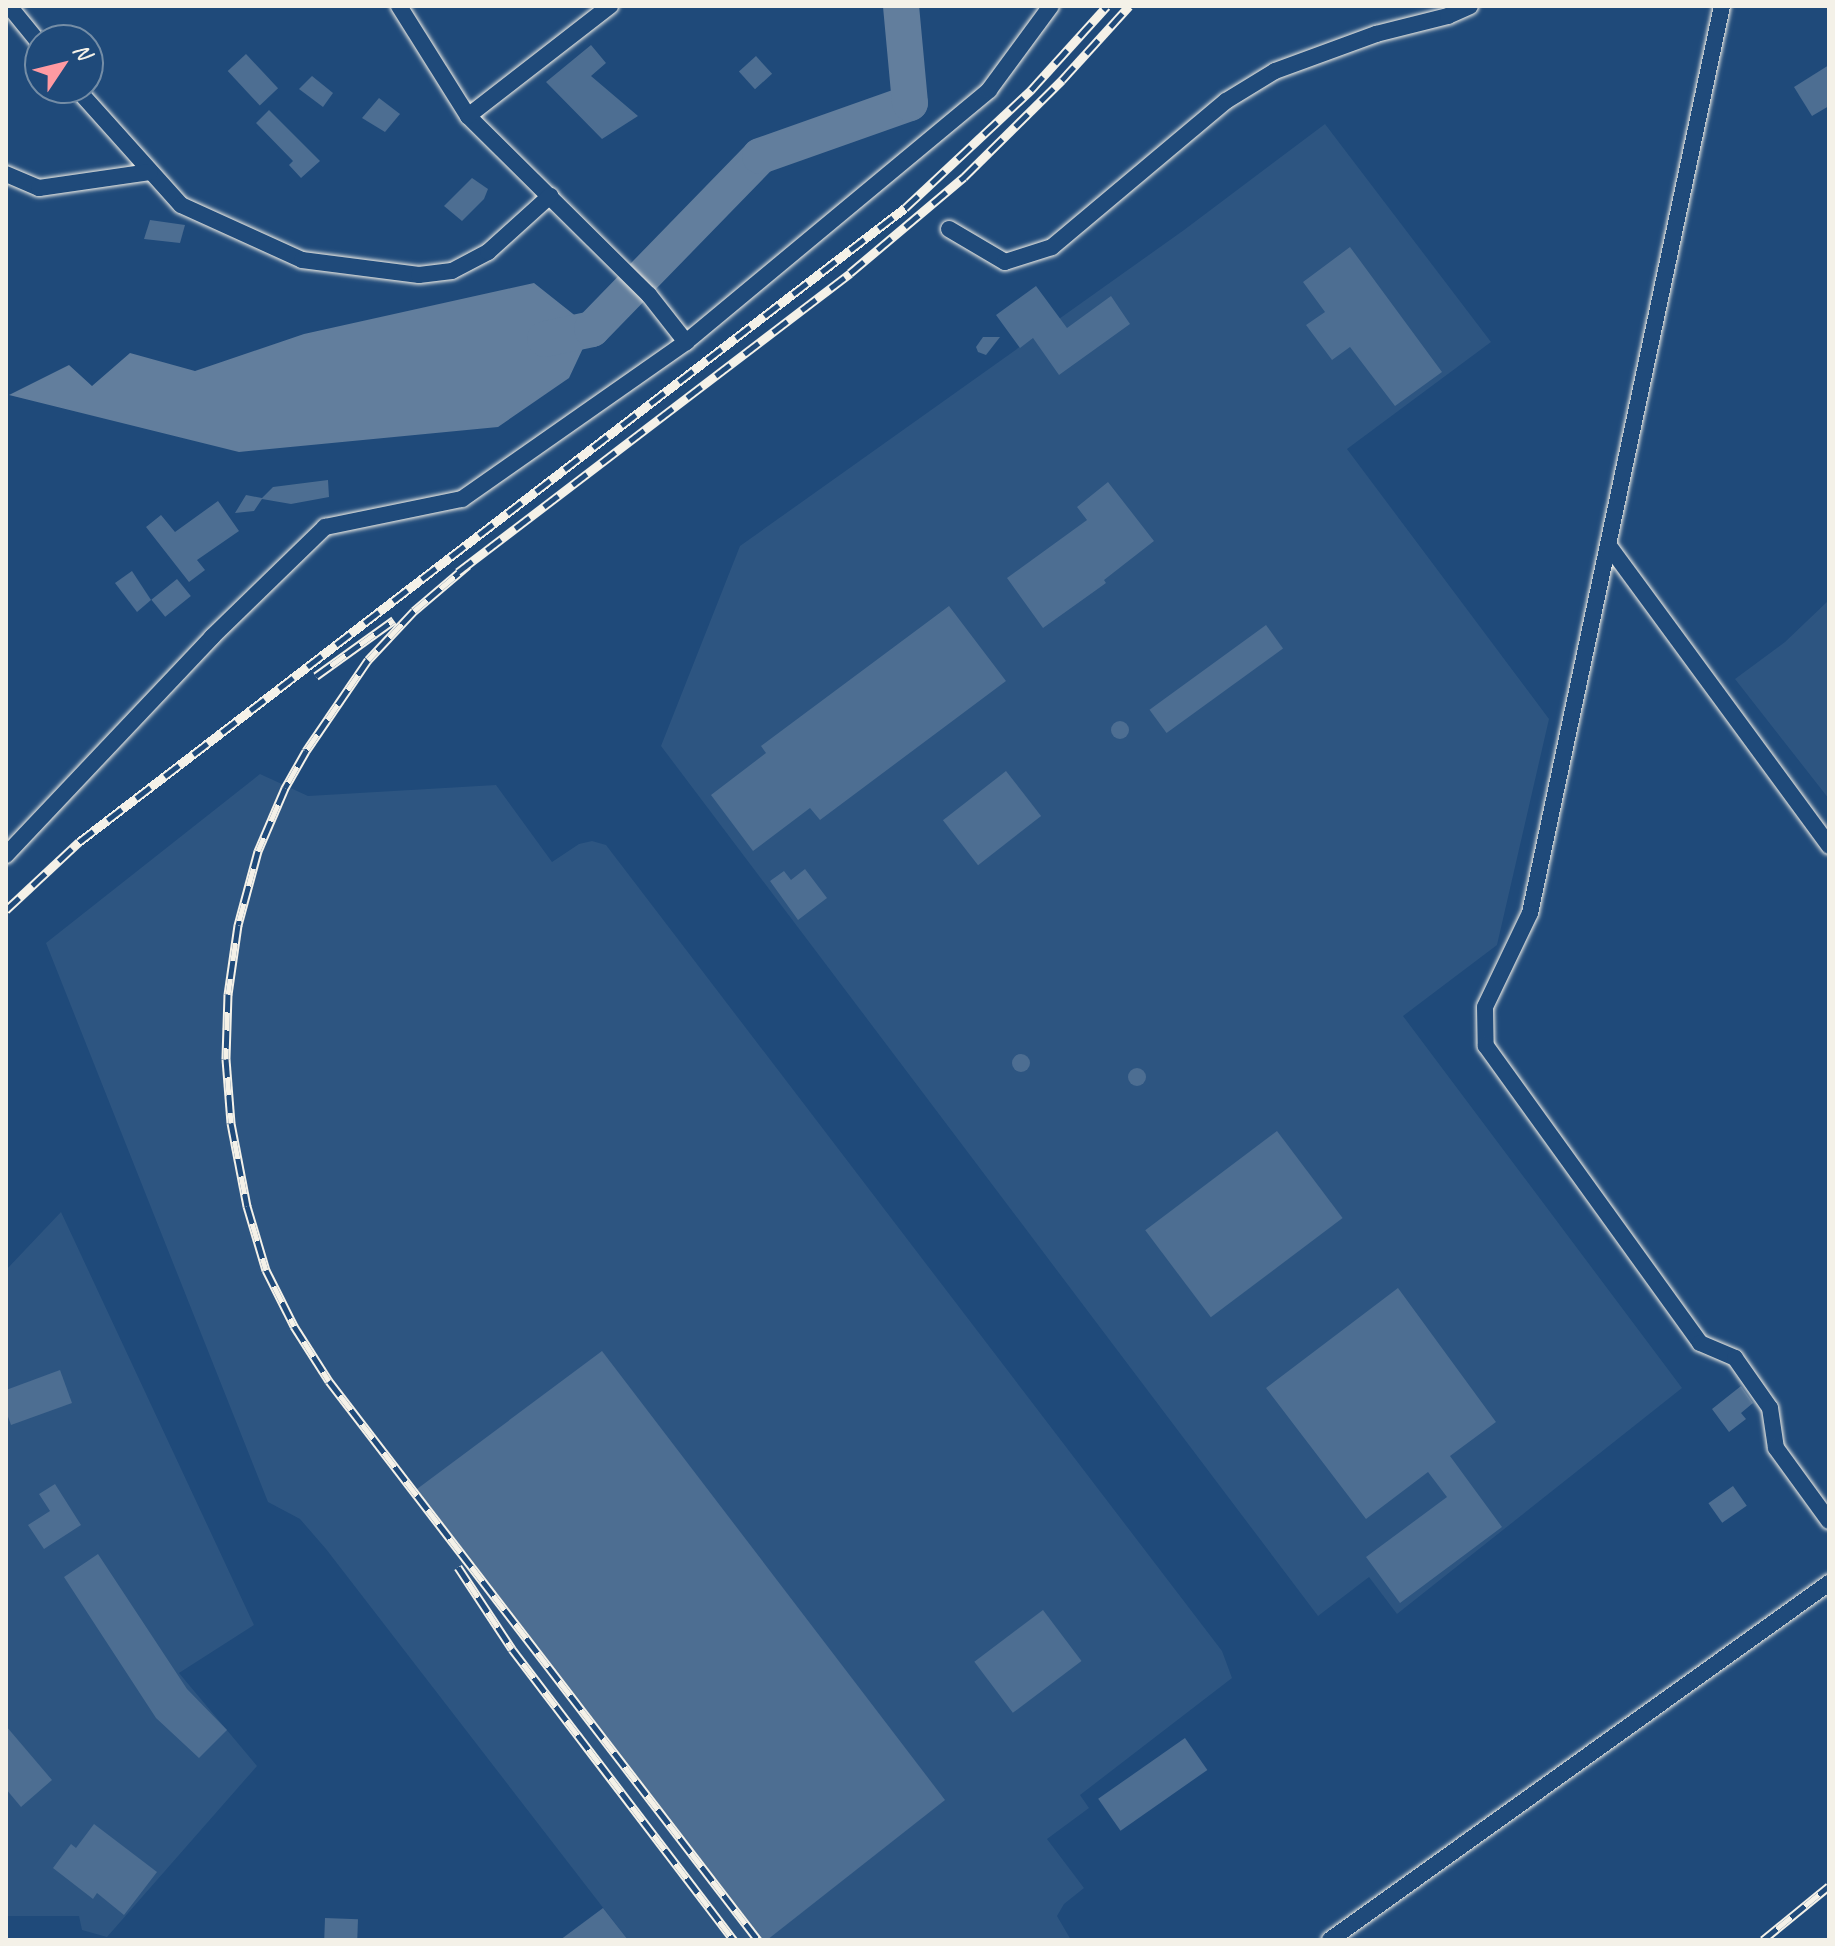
<!DOCTYPE html>
<style>
body{margin:0}
#map{position:relative;width:1835px;height:1946px;overflow:hidden;background:#1f4a7a;font-family:Caveat,sans-serif}
div>[style]{position:absolute}
[style*='--x']{left:calc(var(--x)*1px);top:calc(var(--y)*1px);width:calc(var(--w)*1px);rotate:calc(var(--a)*1deg)}
.built>*{inset:0;background:#2d5581}
.water>*{inset:0;background:#627e9d}
.river>*{height:36px;margin:-18px;padding:0 18px;transform-origin:18px;border-radius:18px;background:#627e9d}
.building>*{inset:0;background:#4d6e92;transform-origin:0 0}
.round{border-radius:50%}
.roads{filter:drop-shadow(0 0 2px #f4f1e8) drop-shadow(0 0 2px #f4f1e8)}
.minor>*{height:16px;margin:-8px;padding:0 8px;transform-origin:8px;border-radius:8px;background:#1f4a7a}
.rail>*{height:9px;margin-top:-4.5px;transform-origin:0;background:repeating-linear-gradient(90deg,#1f4a7a 0 18px,#f4f1e8 0 36px);box-sizing:border-box;border-block:2px solid #f4f1e8}
span{translate:-50% -50%;white-space:nowrap;text-align:center;line-height:1.15;-webkit-text-stroke:6px #1f4a7a;paint-order:stroke}
.frame{position:absolute;inset:0;border:8px solid #f4f1e8;pointer-events:none}
.north{position:absolute;left:24px;top:24px;width:80px;height:80px;box-sizing:border-box;background:#1f4a7a;border:2px solid #748da6;border-radius:50%;rotate:55deg;font-size:22px;font-weight:700;line-height:32px;text-align:center;color:#f4f1e8}
.north::after{content:'';display:block;margin:auto;width:28px;height:36px;background:#ff9aa2;clip-path:polygon(50% 0,100% 100%,50% 72%,0 100%)}
</style>
<div id="map">
<div class="built">
<div style="clip-path:polygon(1325px 124px,1491px 342px,1347px 449px,1549px 719px,1497px 945px,1403px 1016px,1682px 1388px,1397px 1614px,1369px 1577px,1318px 1616px,661px 746px,740px 546px,1184px 230px)"></div>
<div style="clip-path:polygon(1829px 600px,1829px 799px,1735px 679px,1785px 642px)"></div>
<div style="clip-path:polygon(260px 774px,308px 796px,496px 785px,552px 862px,579px 844px,592px 841px,606px 845px,1222px 1651px,1232px 1678px,1080px 1795px,1089px 1808px,1047px 1839px,1084px 1888px,1064px 1904px,1057px 1916px,1071px 1940px,628px 1940px,326px 1549px,300px 1519px,268px 1502px,46px 943px)"></div>
<div style="clip-path:polygon(61px 1212px,254px 1625px,179px 1673px,257px 1766px,107px 1937px,82px 1930px,79px 1916px,6px 1916px,6px 1270px)"></div>
</div>
<div class="water">
<div style="clip-path:polygon(534px 283px,592px 329px,569px 378px,498px 427px,239px 452px,9px 395px,69px 365px,92px 386px,130px 353px,195px 371px,304px 334px)"></div>
</div>
<div class="river">
<div style="--x:545;--y:339;--w:48;--a:-12"></div>
<div style="--x:592;--y:329;--w:241;--a:-45.8"></div>
<div style="--x:760;--y:156;--w:159;--a:-19.5"></div>
<div style="--x:910;--y:103;--w:97;--a:-95.3"></div>
</div>
<div class="building">
<div style="clip-path:polygon(591px 45px,606px 63px,591px 76px,638px 116px,602px 139px,546px 82px)"></div>
<div style="left:246px;top:54px;width:47px;height:25px;rotate:47deg"></div>
<div style="left:756px;top:56px;width:24px;height:23px;rotate:48deg"></div>
<div style="clip-path:polygon(1829px 65px,1829px 106px,1812px 116px,1794px 87px)"></div>
<div style="clip-path:polygon(312px 76px,333px 93px,323px 107px,299px 89px)"></div>
<div style="clip-path:polygon(379px 98px,400px 114px,385px 132px,362px 118px)"></div>
<div style="clip-path:polygon(269px 110px,320px 161px,301px 178px,289px 165px,293px 161px,256px 123px)"></div>
<div style="clip-path:polygon(472px 178px,488px 189px,484px 199px,462px 221px,444px 206px)"></div>
<div style="clip-path:polygon(150px 220px,185px 225px,180px 243px,144px 239px)"></div>
<div style="clip-path:polygon(1350px 247px,1442px 372px,1395px 406px,1350px 347px,1332px 360px,1306px 325px,1325px 312px,1303px 282px)"></div>
<div style="clip-path:polygon(1036px 286px,1067px 328px,1111px 296px,1130px 324px,1059px 375px,1033px 338px,1020px 348px,996px 315px)"></div>
<div style="clip-path:polygon(983px 337px,1000px 337px,986px 355px,978px 352px,976px 347px)"></div>
<div style="clip-path:polygon(328px 480px,329px 497px,291px 504px,262px 499px,254px 511px,235px 513px,246px 495px,262px 498px,273px 487px)"></div>
<div style="clip-path:polygon(1108px 482px,1154px 541px,1104px 580px,1106px 583px,1043px 628px,1007px 578px,1087px 520px,1077px 507px)"></div>
<div style="clip-path:polygon(218px 501px,239px 531px,197px 560px,205px 570px,189px 582px,146px 527px,161px 515px,175px 532px)"></div>
<div style="clip-path:polygon(132px 571px,151px 600px,137px 612px,115px 583px)"></div>
<div style="left:177px;top:579px;width:22px;height:33px;rotate:51deg"></div>
<div style="clip-path:polygon(949px 606px,1006px 681px,820px 820px,810px 808px,753px 851px,711px 795px,766px 753px,761px 746px)"></div>
<div style="left:1266px;top:625px;width:29px;height:144px;rotate:54deg"></div>
<div class="round" style="left:1111px;top:721px;width:18px;height:18px"></div>
<div style="left:1006px;top:771px;width:57px;height:80px;rotate:52deg"></div>
<div style="clip-path:polygon(805px 869px,827px 898px,798px 920px,770px 881px,784px 871px,791px 880px)"></div>
<div class="round" style="left:1012px;top:1054px;width:18px;height:18px"></div>
<div class="round" style="left:1128px;top:1068px;width:18px;height:18px"></div>
<div style="left:1277px;top:1131px;width:109px;height:165px;rotate:53deg"></div>
<div style="clip-path:polygon(1398px 1288px,1496px 1422px,1450px 1456px,1502px 1527px,1400px 1603px,1366px 1557px,1447px 1497px,1428px 1472px,1366px 1519px,1266px 1388px)"></div>
<div style="clip-path:polygon(602px 1351px,945px 1800px,767px 1940px,758px 1940px,417px 1489px)"></div>
<div style="clip-path:polygon(60px 1370px,72px 1403px,11px 1425px,6px 1411px,6px 1390px)"></div>
<div style="clip-path:polygon(1741px 1386px,1753px 1403px,1741px 1413px,1746px 1419px,1729px 1432px,1712px 1409px)"></div>
<div style="clip-path:polygon(55px 1484px,81px 1525px,44px 1549px,28px 1525px,50px 1511px,39px 1494px)"></div>
<div style="left:1733px;top:1486px;width:24px;height:30px;rotate:55deg"></div>
<div style="clip-path:polygon(98px 1554px,187px 1689px,227px 1730px,199px 1758px,156px 1718px,64px 1577px)"></div>
<div style="left:1043px;top:1610px;width:64px;height:86px;rotate:53deg"></div>
<div style="clip-path:polygon(6px 1726px,52px 1780px,21px 1807px,6px 1789px)"></div>
<div style="left:1185px;top:1738px;width:39px;height:106px;rotate:55deg"></div>
<div style="clip-path:polygon(94px 1824px,157px 1872px,124px 1915px,97px 1893px,93px 1899px,53px 1868px,71px 1844px,76px 1848px)"></div>
<div style="clip-path:polygon(603px 1908px,628px 1940px,560px 1940px)"></div>
<div style="left:325px;top:1918px;width:33px;height:22px;rotate:2deg"></div>
</div>
<div class="roads">
<div class="minor">
<div style="--x:9;--y:6;--w:49;--a:50.8"></div>
<div style="--x:399;--y:6;--w:130;--a:57.9"></div>
<div style="--x:468;--y:116;--w:255;--a:44.7"></div>
<div style="--x:649;--y:295;--w:60;--a:51.8"></div>
<div style="--x:1722;--y:6;--w:927;--a:101.95"></div>
<div style="--x:1530;--y:913;--w:104;--a:115.6"></div>
<div style="--x:1485;--y:1007;--w:39;--a:89"></div>
<div style="--x:1486;--y:1046;--w:366;--a:54.2"></div>
<div style="--x:1700;--y:1343;--w:38;--a:23"></div>
<div style="--x:1735;--y:1358;--w:61;--a:55"></div>
<div style="--x:1770;--y:1408;--w:40;--a:81.5"></div>
<div style="--x:1776;--y:1448;--w:90;--a:54"></div>
<div style="--x:76;--y:88;--w:157;--a:48.1"></div>
<div style="--x:181;--y:205;--w:133;--a:24.4"></div>
<div style="--x:302;--y:260;--w:118;--a:7.3"></div>
<div style="--x:419;--y:275;--w:33;--a:-7"></div>
<div style="--x:452;--y:271;--w:41;--a:-27.8"></div>
<div style="--x:488;--y:252;--w:84;--a:-42.1"></div>
<div style="--x:468;--y:116;--w:180;--a:-37.8"></div>
<div style="--x:6;--y:174;--w:36;--a:23"></div>
<div style="--x:39;--y:188;--w:112;--a:-8.2"></div>
<div style="--x:949;--y:229;--w:65;--a:30.5"></div>
<div style="--x:1005;--y:262;--w:49;--a:-17.7"></div>
<div style="--x:1052;--y:247;--w:227;--a:-40"></div>
<div style="--x:1226;--y:101;--w:57;--a:-31.5"></div>
<div style="--x:1275;--y:71;--w:108;--a:-20.1"></div>
<div style="--x:1376;--y:34;--w:74;--a:-14"></div>
<div style="--x:1448;--y:16;--w:24;--a:-24"></div>
<div style="--x:1609;--y:546;--w:372;--a:53.7"></div>
<div style="--x:6;--y:855;--w:300;--a:-46.6"></div>
<div style="--x:212;--y:637;--w:158;--a:-44.2"></div>
<div style="--x:325;--y:527;--w:140;--a:-11.6"></div>
<div style="--x:462;--y:499;--w:274;--a:-35"></div>
<div style="--x:686;--y:342;--w:394;--a:-39.7"></div>
<div style="--x:989;--y:90;--w:104;--a:-53.6"></div>
<div style="--x:1330;--y:1940;--w:614;--a:-35.58"></div>
</div>
</div>
<div class="rail">
<div style="--x:468;--y:565;--w:71;--a:139.6"></div>
<div style="--x:414;--y:611;--w:67;--a:133.2"></div>
<div style="--x:368;--y:660;--w:110;--a:124.3"></div>
<div style="--x:306;--y:751;--w:43;--a:119.6"></div>
<div style="--x:285;--y:788;--w:69;--a:113.2"></div>
<div style="--x:258;--y:851;--w:77;--a:105.1"></div>
<div style="--x:238;--y:925;--w:70;--a:98.2"></div>
<div style="--x:228;--y:994;--w:65;--a:91.8"></div>
<div style="--x:226;--y:1059;--w:64;--a:85.5"></div>
<div style="--x:231;--y:1123;--w:85;--a:79.1"></div>
<div style="--x:247;--y:1206;--w:67;--a:73.5"></div>
<div style="--x:266;--y:1270;--w:63;--a:63.4"></div>
<div style="--x:294;--y:1326;--w:65;--a:57.5"></div>
<div style="--x:329;--y:1381;--w:705;--a:52.5"></div>
<div style="--x:458;--y:572;--w:493;--a:-37.3"></div>
<div style="--x:850;--y:273;--w:149;--a:-40.1"></div>
<div style="--x:964;--y:177;--w:138;--a:-44.7"></div>
<div style="--x:1062;--y:80;--w:100;--a:-47.8"></div>
<div style="--x:316;--y:676;--w:96;--a:-35.7"></div>
<div style="--x:6;--y:910;--w:100;--a:-43"></div>
<div style="--x:79;--y:842;--w:1041;--a:-37.51"></div>
<div style="--x:905;--y:208;--w:173;--a:-43.1"></div>
<div style="--x:1031;--y:90;--w:113;--a:-47.9"></div>
<div style="--x:458;--y:1567;--w:98;--a:56.6"></div>
<div style="--x:512;--y:1649;--w:366;--a:52.7"></div>
<div style="--x:1763;--y:1940;--w:85;--a:-39.3"></div>
</div>
<div class="frame"></div>
<div class="north">N</div>
</div>
